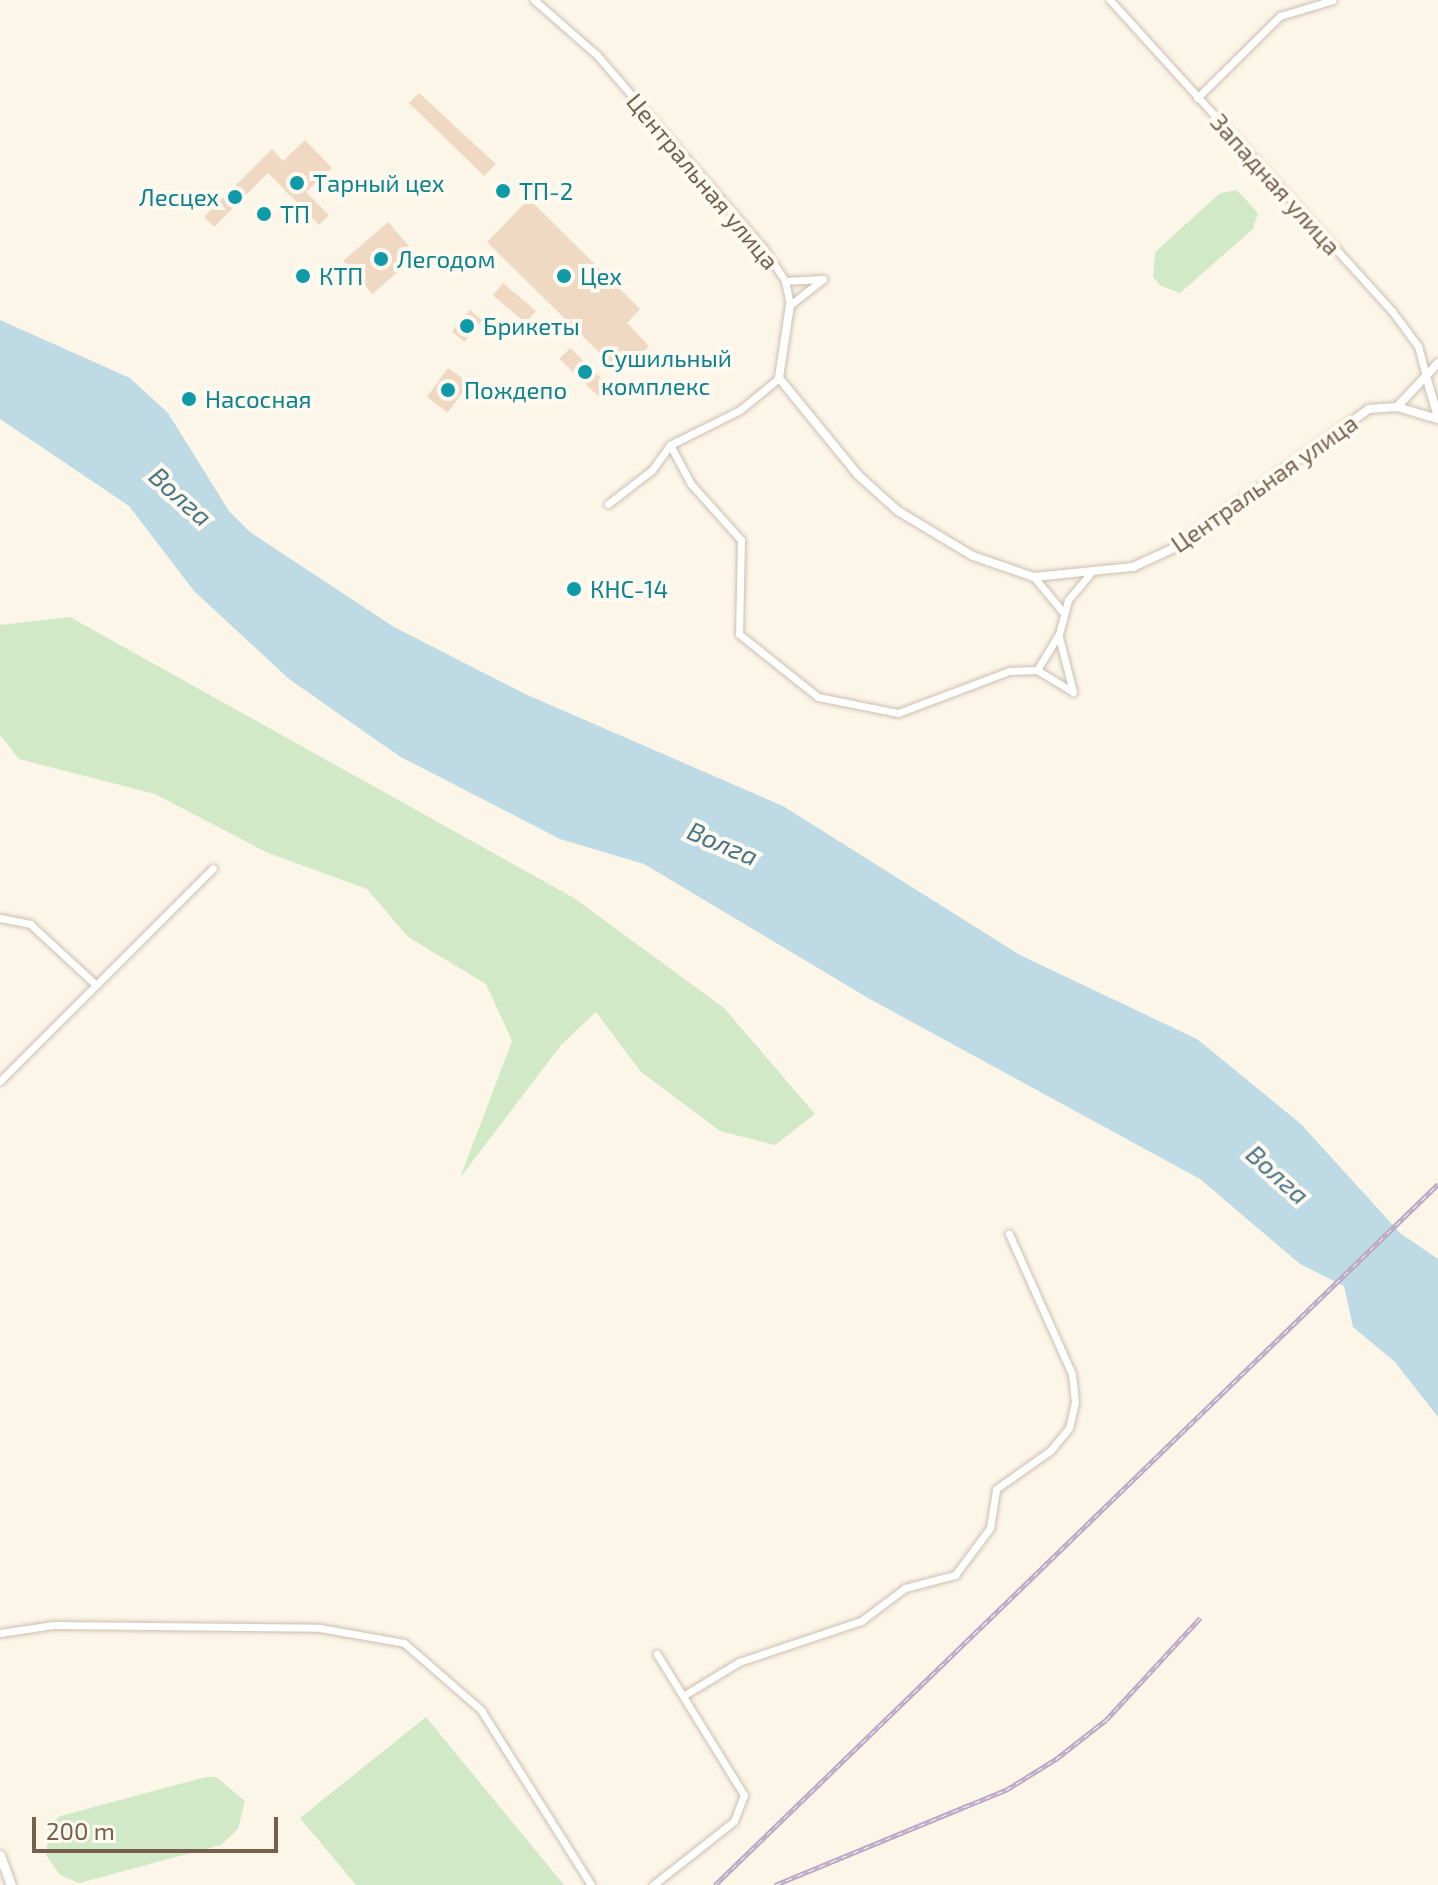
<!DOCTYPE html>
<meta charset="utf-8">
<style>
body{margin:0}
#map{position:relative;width:1438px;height:1885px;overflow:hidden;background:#fcf6e9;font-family:"Exo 2",sans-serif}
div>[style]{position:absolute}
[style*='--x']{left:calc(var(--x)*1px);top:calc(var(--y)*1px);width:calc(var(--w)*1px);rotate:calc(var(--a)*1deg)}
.green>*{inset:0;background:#d2e9c8}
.water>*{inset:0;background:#bedbe5}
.building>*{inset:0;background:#f0d9c2;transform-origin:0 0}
.roads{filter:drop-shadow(0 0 2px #cdbfb0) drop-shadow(0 0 2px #cdbfb0)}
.minor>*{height:7px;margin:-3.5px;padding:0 3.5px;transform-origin:3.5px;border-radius:3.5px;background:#fff}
.tertiary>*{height:8px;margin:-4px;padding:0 4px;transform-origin:4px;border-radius:4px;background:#fff}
.secondary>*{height:9px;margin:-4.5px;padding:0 4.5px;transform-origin:4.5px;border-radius:4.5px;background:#fff}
.rail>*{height:5px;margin-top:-2.5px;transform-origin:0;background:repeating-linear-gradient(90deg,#fefaf0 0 6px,#bba7c6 0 12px);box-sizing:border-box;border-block:2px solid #bba7c6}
.dots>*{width:22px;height:22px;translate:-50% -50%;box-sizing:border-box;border:4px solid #fefaf0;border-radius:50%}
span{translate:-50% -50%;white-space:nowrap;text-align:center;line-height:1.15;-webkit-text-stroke:8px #fefaf0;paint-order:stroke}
.street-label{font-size:24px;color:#75604e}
.culture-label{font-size:24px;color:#0d838f}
.left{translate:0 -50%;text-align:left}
.right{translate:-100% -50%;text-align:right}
.water-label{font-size:26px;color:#487687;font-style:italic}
.scale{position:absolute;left:32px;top:1817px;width:246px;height:36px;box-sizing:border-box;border:4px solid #75604e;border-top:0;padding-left:10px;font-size:24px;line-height:28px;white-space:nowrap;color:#75604e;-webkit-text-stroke:6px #fefaf0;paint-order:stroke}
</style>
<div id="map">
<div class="green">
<div style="clip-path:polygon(1237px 190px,1258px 213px,1253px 229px,1180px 293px,1161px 286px,1153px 277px,1155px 252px,1220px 193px)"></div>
<div style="clip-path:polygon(70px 617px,574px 898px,724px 1008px,815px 1114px,775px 1145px,720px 1131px,641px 1072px,596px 1012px,561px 1045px,460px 1178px,512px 1041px,486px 984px,408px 937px,367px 889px,268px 853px,155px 794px,19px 759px,0 735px,0 625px)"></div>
<div style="clip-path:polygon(426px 1717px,564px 1885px,356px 1885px,300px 1818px)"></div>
<div style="clip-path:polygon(206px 1777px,216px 1777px,245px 1801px,238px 1829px,221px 1845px,79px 1883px,60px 1875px,46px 1855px,50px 1825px,60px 1816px)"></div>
</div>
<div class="water">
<div style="clip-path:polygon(0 320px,130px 378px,168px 413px,229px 511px,250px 532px,394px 627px,525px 694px,783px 806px,1020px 955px,1197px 1039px,1301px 1124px,1400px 1233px,1438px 1259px,1438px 1417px,1395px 1362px,1353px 1327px,1344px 1286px,1300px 1264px,1200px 1179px,868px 998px,644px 864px,560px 839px,399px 756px,289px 679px,194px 591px,129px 506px,0 419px)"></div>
</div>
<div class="building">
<div style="clip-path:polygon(419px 93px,496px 164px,484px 176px,409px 103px)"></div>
<div style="clip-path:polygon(305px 140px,332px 168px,306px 192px,329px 215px,319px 225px,268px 173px,214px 227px,204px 217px,272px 149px,283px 161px)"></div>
<div style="clip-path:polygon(529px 199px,640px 309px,627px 323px,649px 346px,621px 374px,487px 242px)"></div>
<div style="left:388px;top:222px;width:44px;height:59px;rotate:49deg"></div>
<div style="left:503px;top:283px;width:43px;height:16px;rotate:40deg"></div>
<div style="left:470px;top:310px;width:16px;height:28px;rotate:40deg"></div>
<div style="left:570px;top:348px;width:55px;height:15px;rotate:44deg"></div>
<div style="left:448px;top:368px;width:26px;height:36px;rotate:36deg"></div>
</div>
<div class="roads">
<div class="minor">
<div style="--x:534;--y:0;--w:84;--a:41.1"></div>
<div style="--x:597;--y:55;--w:255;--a:49.3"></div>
<div style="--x:763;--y:248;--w:40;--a:56"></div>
<div style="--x:785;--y:281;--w:25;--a:78"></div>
<div style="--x:790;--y:305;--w:42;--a:-38.2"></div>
<div style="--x:1110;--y:0;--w:420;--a:47.8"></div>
<div style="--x:1392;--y:311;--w:44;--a:53.4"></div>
<div style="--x:1418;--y:346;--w:31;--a:75"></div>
<div style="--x:1197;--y:98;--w:117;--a:-44.7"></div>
<div style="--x:1280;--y:16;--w:55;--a:-16.8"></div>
<div style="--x:785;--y:281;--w:38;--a:-3"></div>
<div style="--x:670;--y:445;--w:44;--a:61.7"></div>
<div style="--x:691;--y:484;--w:75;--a:48.2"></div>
<div style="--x:741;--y:540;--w:94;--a:91.2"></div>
<div style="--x:739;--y:634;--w:101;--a:38.6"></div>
<div style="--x:818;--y:697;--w:82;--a:11.3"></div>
<div style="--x:898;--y:713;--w:119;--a:-20.7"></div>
<div style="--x:1009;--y:671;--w:28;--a:-2"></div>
<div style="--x:608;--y:504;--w:56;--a:-37.7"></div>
<div style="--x:652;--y:470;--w:31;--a:-54"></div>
<div style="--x:670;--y:445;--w:78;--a:-26.6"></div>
<div style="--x:740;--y:410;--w:50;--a:-39.4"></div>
<div style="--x:1034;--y:577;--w:45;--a:50.4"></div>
<div style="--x:1059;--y:637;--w:57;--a:75.7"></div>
<div style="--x:1037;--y:670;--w:42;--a:-58.6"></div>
<div style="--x:1059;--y:634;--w:35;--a:-75"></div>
<div style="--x:1068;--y:600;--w:34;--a:-50"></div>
<div style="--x:1037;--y:670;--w:42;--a:31.4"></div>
<div style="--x:0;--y:918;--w:31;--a:11"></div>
<div style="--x:30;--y:924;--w:88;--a:42.7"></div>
<div style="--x:0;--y:1081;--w:301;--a:-45"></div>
<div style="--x:0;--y:1633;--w:54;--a:-8.6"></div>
<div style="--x:53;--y:1625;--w:267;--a:0.6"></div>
<div style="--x:320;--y:1628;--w:85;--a:10.1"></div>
<div style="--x:404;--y:1643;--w:102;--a:41"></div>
<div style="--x:481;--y:1710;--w:207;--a:57.8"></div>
<div style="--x:683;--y:1696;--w:66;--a:-31.3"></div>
<div style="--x:739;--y:1662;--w:129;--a:-18.6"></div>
<div style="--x:861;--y:1621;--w:55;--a:-36.9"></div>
<div style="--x:905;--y:1588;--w:52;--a:-14.6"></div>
<div style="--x:955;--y:1575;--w:59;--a:-53.3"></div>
<div style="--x:990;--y:1528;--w:39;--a:-81"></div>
<div style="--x:996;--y:1489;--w:67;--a:-35.3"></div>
<div style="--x:1051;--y:1450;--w:28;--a:-51"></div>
<div style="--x:1069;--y:1428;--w:27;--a:-77"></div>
<div style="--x:1075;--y:1402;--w:28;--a:-96"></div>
<div style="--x:1072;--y:1374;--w:154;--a:-114.2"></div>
<div style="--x:653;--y:1885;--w:103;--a:-38.3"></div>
<div style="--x:734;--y:1821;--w:28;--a:-69"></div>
<div style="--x:744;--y:1795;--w:166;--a:-121.7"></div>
</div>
<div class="tertiary">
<div style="--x:790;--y:305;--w:74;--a:98.6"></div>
<div style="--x:779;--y:378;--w:125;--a:50.8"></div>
<div style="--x:858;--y:475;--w:54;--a:42"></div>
<div style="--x:898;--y:511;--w:87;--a:31"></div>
<div style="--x:973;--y:556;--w:65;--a:19"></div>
<div style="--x:1034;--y:577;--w:100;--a:-5.8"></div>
<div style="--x:1133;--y:567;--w:45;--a:-24.9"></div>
<div style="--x:1174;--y:548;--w:239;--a:-35.5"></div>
<div style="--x:1369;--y:409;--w:28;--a:-4"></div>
<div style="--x:1397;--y:407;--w:43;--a:16.3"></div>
<div style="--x:1426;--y:376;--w:43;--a:73.7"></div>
<div style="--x:1397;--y:407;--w:60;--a:-47"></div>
</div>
<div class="secondary">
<div style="--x:0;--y:1855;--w:32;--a:70"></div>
</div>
</div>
<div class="rail">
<div style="--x:715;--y:1885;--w:1007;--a:-44.11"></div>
<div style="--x:775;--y:1885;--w:250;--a:-22.4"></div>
<div style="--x:1006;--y:1790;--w:59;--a:-31.8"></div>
<div style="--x:1056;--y:1759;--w:63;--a:-38"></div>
<div style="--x:1106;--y:1720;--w:139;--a:-47.3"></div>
</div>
<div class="dots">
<div style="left:297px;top:183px;background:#0f9aa8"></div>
<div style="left:503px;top:191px;background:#0f9aa8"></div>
<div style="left:235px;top:197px;background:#0f9aa8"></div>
<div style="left:264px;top:214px;background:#0f9aa8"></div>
<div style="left:381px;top:259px;background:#0f9aa8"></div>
<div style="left:303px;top:276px;background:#0f9aa8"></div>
<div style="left:564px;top:276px;background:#0f9aa8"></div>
<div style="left:467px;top:326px;background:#0f9aa8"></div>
<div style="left:585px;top:372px;background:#0f9aa8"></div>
<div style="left:448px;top:390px;background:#0f9aa8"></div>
<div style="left:189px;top:399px;background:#0f9aa8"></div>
<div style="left:574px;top:589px;background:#0f9aa8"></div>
</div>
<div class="street-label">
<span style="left:703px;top:181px;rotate:50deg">Центральная улица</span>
<span style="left:1276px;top:184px;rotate:48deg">Западная улица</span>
<span style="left:1264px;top:483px;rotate:-35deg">Центральная улица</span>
</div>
<div class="culture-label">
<span class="left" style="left:313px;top:183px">Тарный цех</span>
<span class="left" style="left:519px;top:191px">ТП-2</span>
<span class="right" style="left:219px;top:197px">Лесцех</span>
<span class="left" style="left:280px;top:214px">ТП</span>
<span class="left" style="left:397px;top:259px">Легодом</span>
<span class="left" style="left:319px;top:276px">КТП</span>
<span class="left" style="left:580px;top:276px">Цех</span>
<span class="left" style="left:483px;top:326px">Брикеты</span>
<span class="left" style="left:601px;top:372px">Сушильный<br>комплекс</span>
<span class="left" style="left:464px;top:390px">Пождепо</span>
<span class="left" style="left:205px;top:399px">Насосная</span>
<span class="left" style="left:590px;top:589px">КНС-14</span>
</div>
<div class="water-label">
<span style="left:181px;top:496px;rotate:42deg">Волга</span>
<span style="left:723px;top:843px;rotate:23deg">Волга</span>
<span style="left:1278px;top:1174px;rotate:42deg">Волга</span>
</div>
<div class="scale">200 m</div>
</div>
